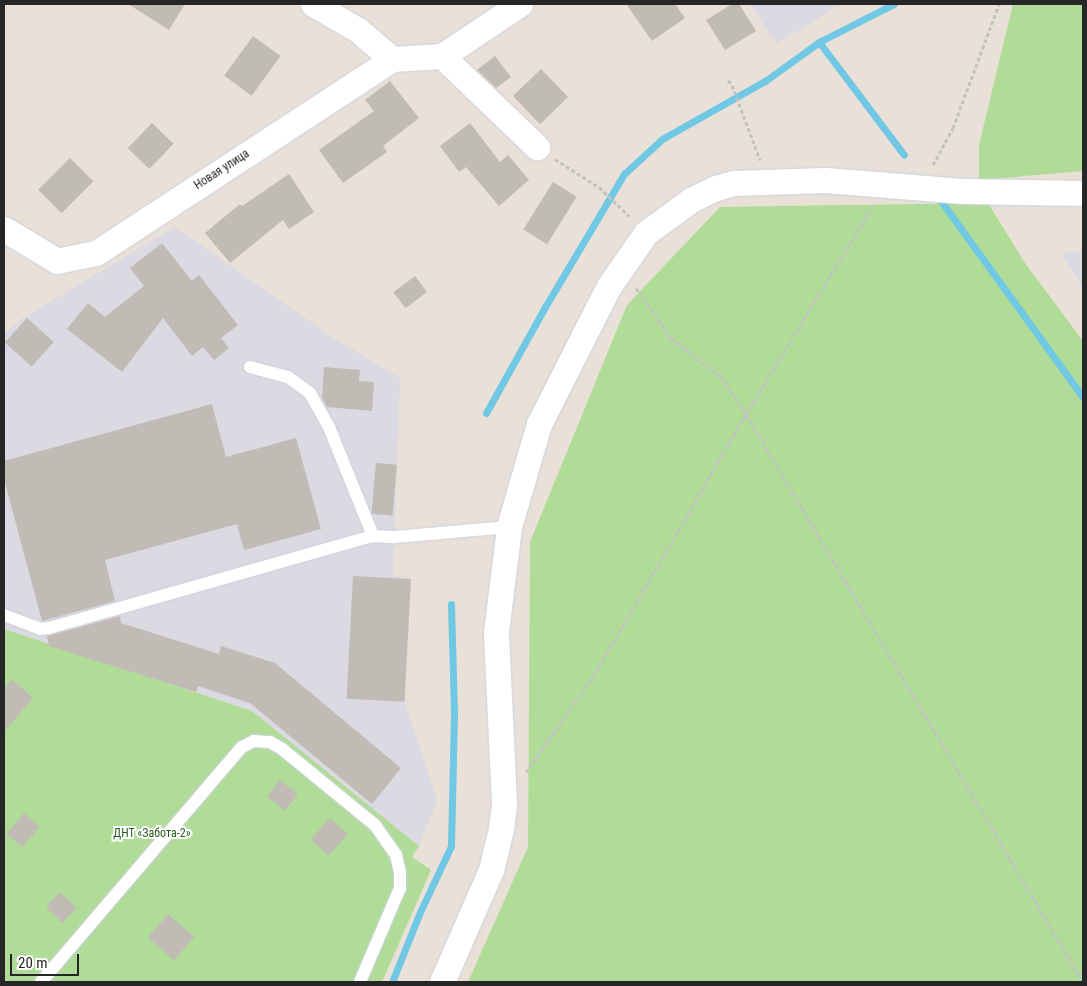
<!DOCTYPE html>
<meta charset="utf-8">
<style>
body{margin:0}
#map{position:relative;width:1087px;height:986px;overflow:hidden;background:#e9e1d8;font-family:"Roboto Condensed",sans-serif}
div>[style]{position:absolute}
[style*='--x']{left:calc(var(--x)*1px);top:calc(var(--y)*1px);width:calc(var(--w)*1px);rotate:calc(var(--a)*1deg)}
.industrial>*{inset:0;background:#dbd9e1}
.green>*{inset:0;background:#b0dc98}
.stream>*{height:7px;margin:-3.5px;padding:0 3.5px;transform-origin:3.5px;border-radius:3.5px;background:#71c8e5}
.building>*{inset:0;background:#c1bbb5;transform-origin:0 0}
.path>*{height:3px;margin-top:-1.5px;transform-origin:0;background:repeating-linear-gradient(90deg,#c2c2c2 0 4px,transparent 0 6.5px)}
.roads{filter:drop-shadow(0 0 1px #ced1df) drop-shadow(0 0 1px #ced1df)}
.service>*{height:12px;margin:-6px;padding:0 6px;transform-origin:6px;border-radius:6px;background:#fff}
.minor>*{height:25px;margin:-12.5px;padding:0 12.5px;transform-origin:12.5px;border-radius:12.5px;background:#fff}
span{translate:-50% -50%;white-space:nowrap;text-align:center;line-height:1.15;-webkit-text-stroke:4px #fff;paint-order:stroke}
.street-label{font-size:12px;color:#262626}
.park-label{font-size:12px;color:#2b5d1d}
.frame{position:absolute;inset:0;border:5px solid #262626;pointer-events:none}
.scale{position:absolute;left:10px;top:954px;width:69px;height:22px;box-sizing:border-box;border:2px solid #262626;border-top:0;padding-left:6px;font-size:15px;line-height:18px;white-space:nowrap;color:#262626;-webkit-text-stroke:4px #fff;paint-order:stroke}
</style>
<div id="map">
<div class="industrial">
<div style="clip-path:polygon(750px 4px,842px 4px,776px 44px)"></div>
<div style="clip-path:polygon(175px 227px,334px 338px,400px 378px,393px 576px,411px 579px,405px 702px,437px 801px,419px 846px,252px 711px,4px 629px,4px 334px,21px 319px)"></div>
<div style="clip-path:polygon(1083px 250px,1083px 287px,1061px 254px)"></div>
</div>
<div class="green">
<div style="clip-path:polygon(1013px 4px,1083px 4px,1083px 171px,979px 180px,979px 145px)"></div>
<div style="clip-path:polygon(988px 203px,1025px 263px,1083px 341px,1083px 982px,468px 982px,528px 847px,530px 542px,627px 305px,720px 207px)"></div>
<div style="clip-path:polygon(4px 629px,252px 711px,419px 846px,412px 857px,431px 870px,382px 982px,4px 982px)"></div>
</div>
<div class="stream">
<div style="--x:819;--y:42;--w:141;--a:53"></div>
<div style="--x:938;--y:197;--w:247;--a:54.1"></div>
<div style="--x:486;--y:413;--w:121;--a:-60.9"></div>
<div style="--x:545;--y:307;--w:155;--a:-59.3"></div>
<div style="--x:624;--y:174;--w:52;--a:-42.6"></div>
<div style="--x:662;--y:139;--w:118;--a:-29.4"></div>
<div style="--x:765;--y:81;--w:67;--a:-35.8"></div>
<div style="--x:819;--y:42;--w:84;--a:-26.9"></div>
<div style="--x:392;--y:982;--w:75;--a:-68.2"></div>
<div style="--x:420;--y:912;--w:73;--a:-64.8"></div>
<div style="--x:451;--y:846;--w:134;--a:-88.7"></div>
<div style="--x:454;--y:712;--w:108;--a:-91.6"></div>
</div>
<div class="building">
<div style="clip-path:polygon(128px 4px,185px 4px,169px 30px)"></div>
<div style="clip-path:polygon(626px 4px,675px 4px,685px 18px,652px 41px)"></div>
<div style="clip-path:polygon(732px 4px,739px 4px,756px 31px,725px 50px,706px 20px)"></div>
<div style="left:253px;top:36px;width:34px;height:49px;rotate:36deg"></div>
<div style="clip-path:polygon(495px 56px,511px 77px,496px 88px,477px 70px)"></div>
<div style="left:541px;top:69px;width:39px;height:39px;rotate:46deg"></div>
<div style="clip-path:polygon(390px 81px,419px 118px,383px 146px,387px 152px,343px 183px,319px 150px,374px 111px,365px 100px)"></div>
<div style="left:152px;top:123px;width:30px;height:35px;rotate:44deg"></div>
<div style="clip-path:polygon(470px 123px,500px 162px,508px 155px,529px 180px,499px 206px,466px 167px,459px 172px,440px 146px)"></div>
<div style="left:70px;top:158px;width:33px;height:45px;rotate:45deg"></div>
<div style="clip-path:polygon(289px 174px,314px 212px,289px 229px,283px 220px,230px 263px,205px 233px,240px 204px,242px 206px)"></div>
<div style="left:553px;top:182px;width:28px;height:56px;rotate:32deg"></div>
<div style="clip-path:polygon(162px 243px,192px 281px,199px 275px,238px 325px,221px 338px,229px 348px,214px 360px,203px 347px,192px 356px,163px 318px,122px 372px,67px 329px,88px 303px,105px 317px,144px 286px,130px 268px)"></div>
<div style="left:415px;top:276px;width:20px;height:27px;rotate:53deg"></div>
<div style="left:27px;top:318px;width:36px;height:33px;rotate:42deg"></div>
<div style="clip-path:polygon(324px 367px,360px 370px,359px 381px,374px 382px,372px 411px,327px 407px,322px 397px)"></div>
<div style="clip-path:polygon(212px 404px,226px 457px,296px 438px,321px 529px,244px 550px,237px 524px,105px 560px,115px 601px,42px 621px,4px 479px,4px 461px)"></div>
<div style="left:376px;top:463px;width:21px;height:51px;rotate:5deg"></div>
<div style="left:353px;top:576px;width:58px;height:123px;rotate:3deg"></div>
<div style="clip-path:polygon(120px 616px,121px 623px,219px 654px,221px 646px,275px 663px,401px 768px,372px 804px,250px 703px,198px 686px,196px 692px,49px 646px,47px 636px)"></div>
<div style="clip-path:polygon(12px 679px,33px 698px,4px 732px,4px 689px)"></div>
<div style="left:280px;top:780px;width:23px;height:21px;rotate:38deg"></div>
<div style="left:24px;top:813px;width:21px;height:27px;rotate:41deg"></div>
<div style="left:330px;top:818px;width:24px;height:29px;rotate:42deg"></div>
<div style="left:60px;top:892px;width:23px;height:21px;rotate:43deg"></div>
<div style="left:168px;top:914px;width:35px;height:31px;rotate:41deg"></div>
</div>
<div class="path">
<div style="--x:728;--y:80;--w:6;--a:51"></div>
<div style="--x:732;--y:85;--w:80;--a:69.5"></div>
<div style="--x:555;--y:159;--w:52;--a:32.5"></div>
<div style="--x:599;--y:187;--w:42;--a:44"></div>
<div style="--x:933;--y:165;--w:42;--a:-61.6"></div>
<div style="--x:953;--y:128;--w:132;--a:-69.6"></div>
<div style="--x:636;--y:288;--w:61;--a:55"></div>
<div style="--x:671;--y:338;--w:62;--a:37.8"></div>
<div style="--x:720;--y:376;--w:46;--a:55.6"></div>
<div style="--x:746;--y:414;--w:660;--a:59.32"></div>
<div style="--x:526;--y:772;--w:116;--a:-54.8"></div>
<div style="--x:593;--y:677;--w:304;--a:-59.8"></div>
<div style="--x:746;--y:414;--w:244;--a:-58.6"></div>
</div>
<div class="roads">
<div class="service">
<div style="--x:250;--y:367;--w:39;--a:15"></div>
<div style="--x:288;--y:377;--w:27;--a:36"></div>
<div style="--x:310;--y:393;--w:39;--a:61"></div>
<div style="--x:329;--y:427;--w:118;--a:68"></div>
<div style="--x:4;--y:615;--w:39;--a:21"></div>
<div style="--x:40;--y:629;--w:9;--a:-6"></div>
<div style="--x:49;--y:628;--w:337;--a:-15.9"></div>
<div style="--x:373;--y:536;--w:22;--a:3"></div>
<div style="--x:395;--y:537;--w:114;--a:-5"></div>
<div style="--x:41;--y:982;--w:309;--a:-49.5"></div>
<div style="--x:242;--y:747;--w:13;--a:-27"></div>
<div style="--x:254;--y:741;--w:16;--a:4"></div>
<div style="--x:270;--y:742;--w:14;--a:30"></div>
<div style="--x:282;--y:749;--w:120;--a:39.3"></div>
<div style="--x:375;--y:825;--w:37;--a:55"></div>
<div style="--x:396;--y:855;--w:17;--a:77"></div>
<div style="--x:400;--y:872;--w:16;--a:90"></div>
<div style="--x:400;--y:888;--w:102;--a:113.1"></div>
</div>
<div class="minor">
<div style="--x:313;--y:4;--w:52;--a:30"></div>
<div style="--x:358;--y:30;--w:45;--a:40.5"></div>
<div style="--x:442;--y:56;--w:132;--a:43.8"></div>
<div style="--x:442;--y:56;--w:94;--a:-33.7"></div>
<div style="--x:4;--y:229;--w:62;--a:31.1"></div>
<div style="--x:57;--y:261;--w:40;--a:-12"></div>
<div style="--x:96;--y:253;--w:354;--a:-33.2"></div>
<div style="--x:392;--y:59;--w:50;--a:-3.4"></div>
<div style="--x:442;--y:982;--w:122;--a:-66.4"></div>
<div style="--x:491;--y:870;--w:42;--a:-76.3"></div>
<div style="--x:501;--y:829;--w:26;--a:-83"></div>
<div style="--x:504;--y:803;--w:171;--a:-92.7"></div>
<div style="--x:496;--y:632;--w:106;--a:-82.9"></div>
<div style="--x:509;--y:527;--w:107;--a:-73.8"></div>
<div style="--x:539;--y:424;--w:155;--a:-63.1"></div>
<div style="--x:609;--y:286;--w:65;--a:-55.1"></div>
<div style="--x:646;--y:233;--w:56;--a:-36.3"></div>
<div style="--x:691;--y:200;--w:28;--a:-26"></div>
<div style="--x:716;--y:188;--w:19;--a:-16"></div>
<div style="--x:734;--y:183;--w:91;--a:-1.9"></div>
<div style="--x:825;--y:180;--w:138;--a:4.6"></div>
<div style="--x:963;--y:191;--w:120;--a:1"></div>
</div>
</div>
<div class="street-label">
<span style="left:222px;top:170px;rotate:-33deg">Новая улица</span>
</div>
<div class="park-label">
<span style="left:152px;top:834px">ДНТ «Забота-2»</span>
</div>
<div class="frame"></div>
<div class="scale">20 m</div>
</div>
